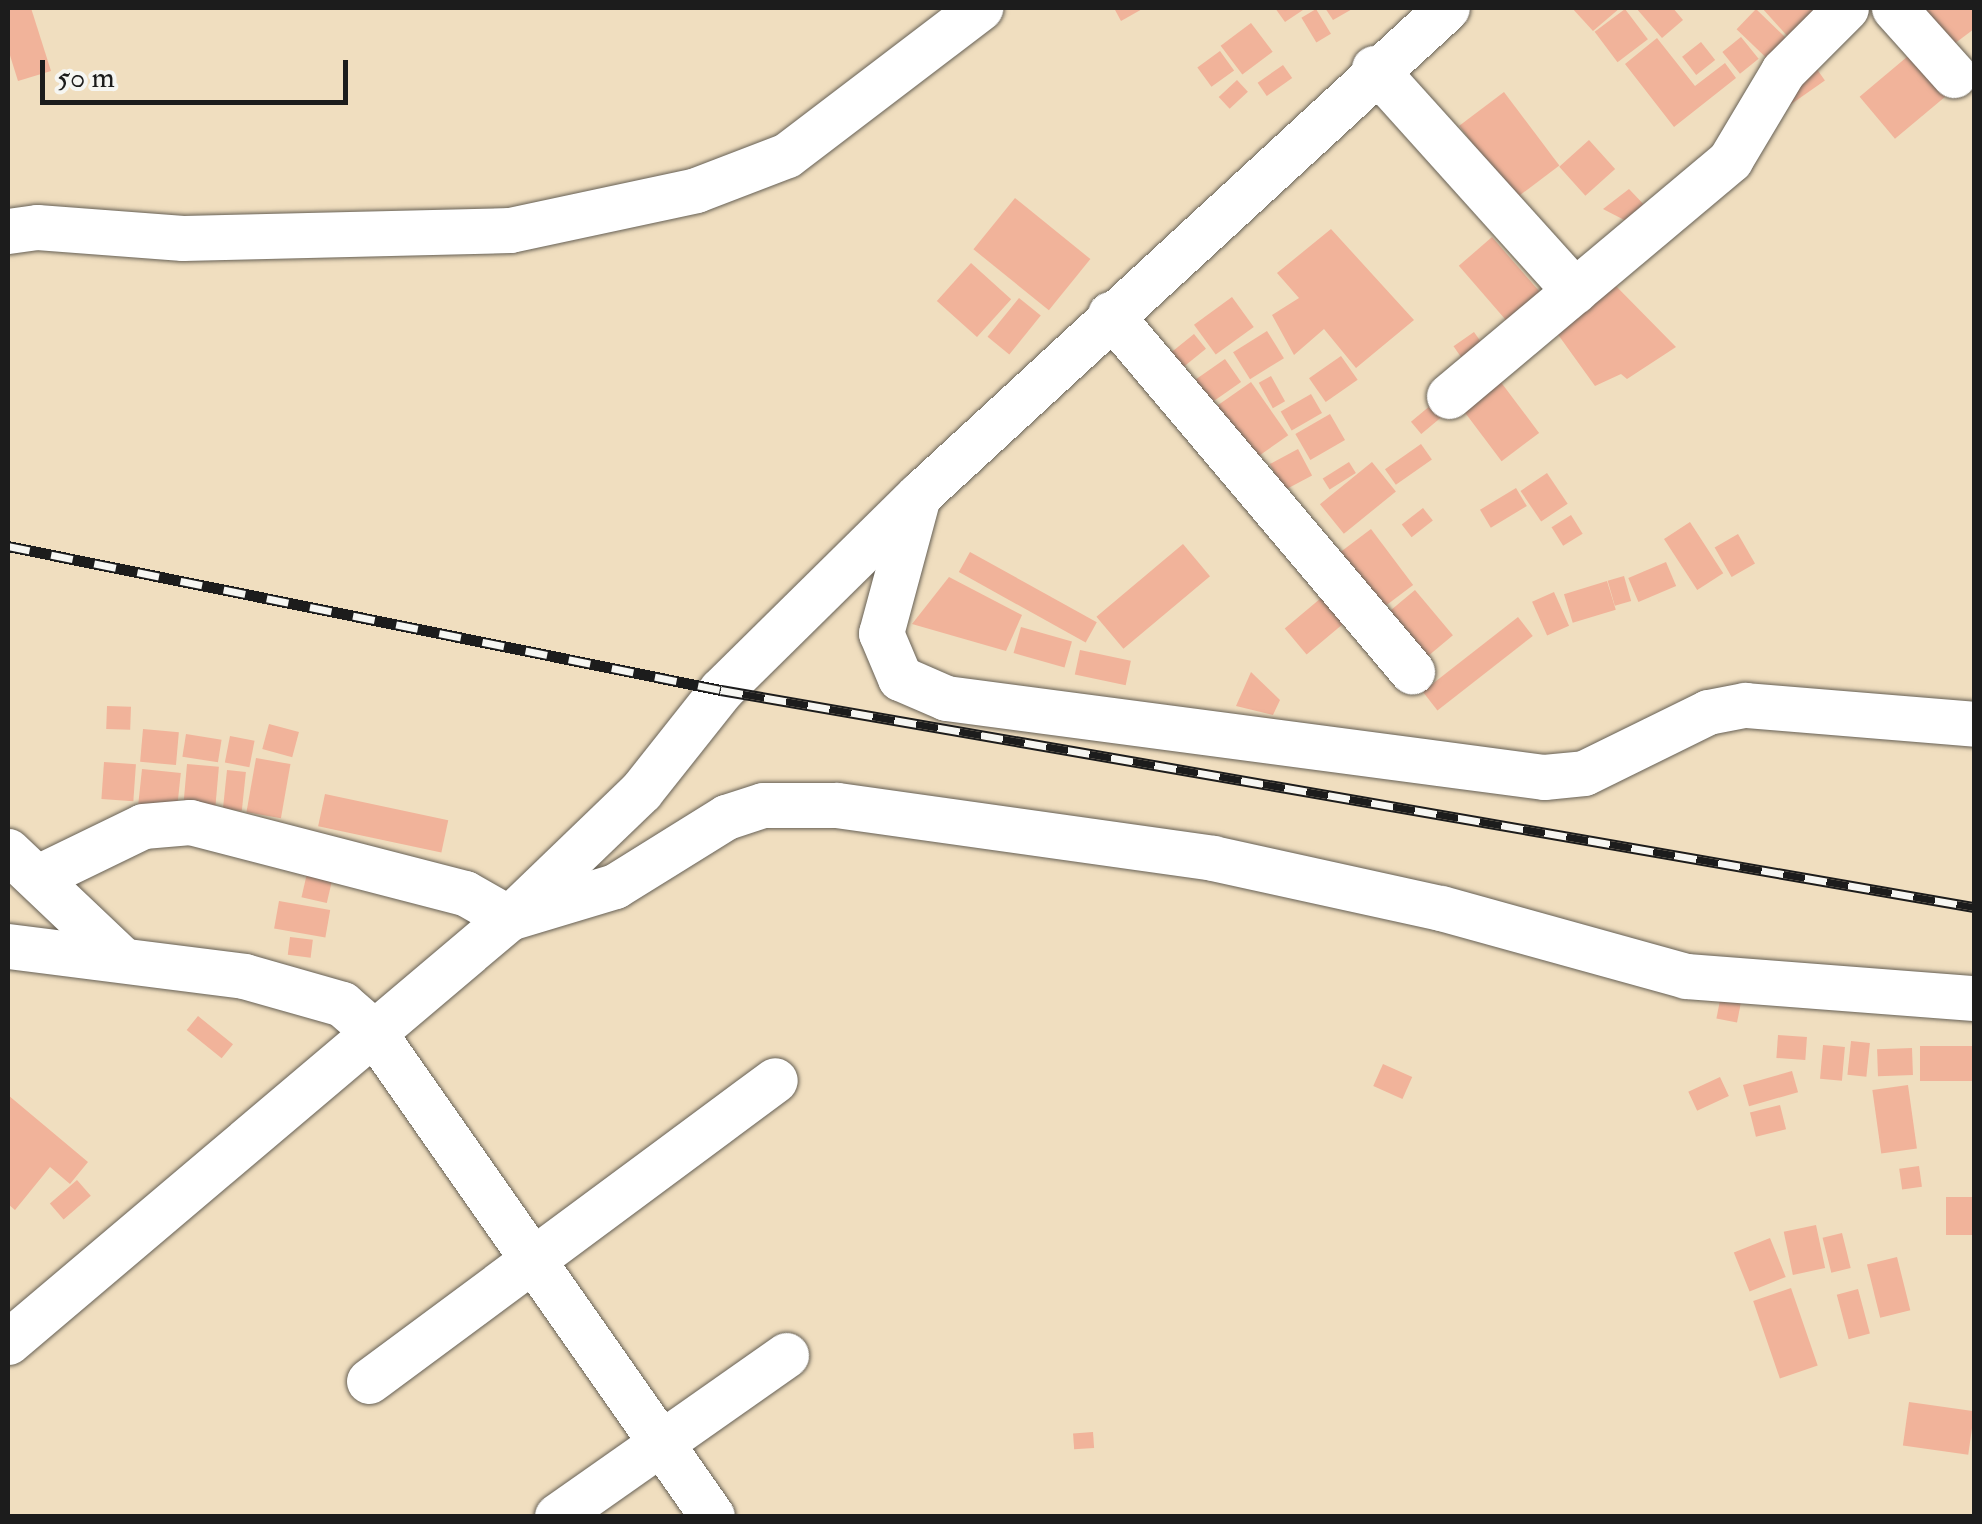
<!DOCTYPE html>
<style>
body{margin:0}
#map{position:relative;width:1982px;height:1524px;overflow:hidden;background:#f0debf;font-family:"IM FELL Double Pica",serif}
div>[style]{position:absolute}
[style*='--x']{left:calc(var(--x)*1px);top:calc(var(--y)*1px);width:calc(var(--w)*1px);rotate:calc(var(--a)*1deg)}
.building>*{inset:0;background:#f1b39a;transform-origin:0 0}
.roads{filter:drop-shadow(0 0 2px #666055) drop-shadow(0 0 2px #666055)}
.street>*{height:45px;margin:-22.5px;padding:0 22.5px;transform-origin:22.5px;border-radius:22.5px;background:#fff}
.rail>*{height:11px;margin-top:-5.5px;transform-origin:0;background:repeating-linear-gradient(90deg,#f6f6f2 0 22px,#1c1c1c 0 44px);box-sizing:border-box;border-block:2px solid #1c1c1c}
span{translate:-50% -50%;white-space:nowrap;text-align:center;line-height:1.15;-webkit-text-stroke:8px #f6f6f2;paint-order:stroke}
.frame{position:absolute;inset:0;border:10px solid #1c1c1c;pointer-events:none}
.scale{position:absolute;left:40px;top:60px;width:308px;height:45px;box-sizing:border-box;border:5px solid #1c1c1c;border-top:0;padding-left:12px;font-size:30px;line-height:35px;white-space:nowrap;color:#1c1c1c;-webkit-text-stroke:8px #f6f6f2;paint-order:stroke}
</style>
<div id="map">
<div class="building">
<div style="clip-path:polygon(8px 8px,31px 8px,51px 71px,18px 81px,8px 49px)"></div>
<div style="clip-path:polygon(1114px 8px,1144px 8px,1121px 21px)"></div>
<div style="clip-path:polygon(1275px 8px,1306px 8px,1285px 22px)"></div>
<div style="clip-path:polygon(1325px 8px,1354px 8px,1333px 20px)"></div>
<div style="clip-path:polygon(1572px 8px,1620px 8px,1593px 31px)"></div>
<div style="clip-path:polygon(1636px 8px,1673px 8px,1683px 20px,1662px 38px)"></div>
<div style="clip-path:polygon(1762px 8px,1826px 8px,1790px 39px)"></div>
<div style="clip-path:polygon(1912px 8px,1974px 8px,1974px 29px,1942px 53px)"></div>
<div style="left:1316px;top:9px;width:29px;height:17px;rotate:59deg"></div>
<div style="left:1625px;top:9px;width:38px;height:38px;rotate:53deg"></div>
<div style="left:1756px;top:9px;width:42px;height:28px;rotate:44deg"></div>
<div style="left:1251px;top:23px;width:36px;height:38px;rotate:53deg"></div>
<div style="left:1741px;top:37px;width:28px;height:24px;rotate:51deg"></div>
<div style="clip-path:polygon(1657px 38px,1695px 86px,1725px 63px,1736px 78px,1674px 127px,1625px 64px)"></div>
<div style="left:1701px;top:42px;width:23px;height:24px;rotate:52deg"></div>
<div style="left:1220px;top:51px;width:24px;height:28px;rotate:54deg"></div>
<div style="left:1914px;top:51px;width:55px;height:71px;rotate:50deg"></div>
<div style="left:1283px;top:65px;width:16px;height:31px;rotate:55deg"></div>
<div style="left:1814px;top:65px;width:19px;height:44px;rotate:55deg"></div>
<div style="left:1237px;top:80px;width:16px;height:25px;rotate:47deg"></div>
<div style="left:1504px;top:92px;width:92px;height:56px;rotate:53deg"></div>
<div style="left:1589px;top:140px;width:39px;height:40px;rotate:48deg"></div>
<div style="clip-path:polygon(1629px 189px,1650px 211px,1634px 225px,1603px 209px)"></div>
<div style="left:1015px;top:198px;width:97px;height:66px;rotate:39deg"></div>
<div style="clip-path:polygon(1331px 229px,1414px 320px,1356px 368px,1324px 329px,1294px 355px,1272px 315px,1299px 298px,1277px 273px)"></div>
<div style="left:1492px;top:237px;width:77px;height:44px;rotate:49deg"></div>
<div style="left:971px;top:263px;width:54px;height:51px;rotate:42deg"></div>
<div style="clip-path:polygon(1613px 283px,1676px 347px,1627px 379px,1621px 374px,1595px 386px,1554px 329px)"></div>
<div style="left:1232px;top:297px;width:37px;height:47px;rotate:54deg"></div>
<div style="left:1019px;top:298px;width:28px;height:50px;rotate:39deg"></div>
<div style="left:1267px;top:331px;width:32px;height:40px;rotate:58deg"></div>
<div style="left:1474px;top:332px;width:21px;height:25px;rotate:55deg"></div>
<div style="left:1194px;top:334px;width:19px;height:39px;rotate:51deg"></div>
<div style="left:1341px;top:356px;width:29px;height:39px;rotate:55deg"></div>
<div style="left:1225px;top:359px;width:28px;height:42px;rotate:55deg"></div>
<div style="left:1271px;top:376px;width:29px;height:14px;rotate:61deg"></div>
<div style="left:1497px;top:377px;width:70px;height:47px;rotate:53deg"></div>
<div style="left:1251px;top:382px;width:65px;height:44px;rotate:55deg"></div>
<div style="left:1311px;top:394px;width:22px;height:35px;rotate:60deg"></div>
<div style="left:1437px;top:400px;width:16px;height:34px;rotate:50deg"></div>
<div style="left:1330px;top:414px;width:30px;height:40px;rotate:60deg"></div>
<div style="left:1421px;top:444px;width:19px;height:44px;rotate:55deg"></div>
<div style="left:1298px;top:449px;width:30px;height:32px;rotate:62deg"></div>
<div style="left:1349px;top:462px;width:13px;height:31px;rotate:58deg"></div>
<div style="left:1372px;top:462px;width:38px;height:67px;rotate:51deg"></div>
<div style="left:1547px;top:473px;width:37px;height:32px;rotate:56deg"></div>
<div style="left:1516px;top:488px;width:21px;height:42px;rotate:59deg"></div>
<div style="left:1423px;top:508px;width:16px;height:27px;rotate:52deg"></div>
<div style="left:1571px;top:515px;width:22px;height:23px;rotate:58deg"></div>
<div style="left:1690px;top:522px;width:61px;height:31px;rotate:57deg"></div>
<div style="left:1371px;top:529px;width:70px;height:44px;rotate:53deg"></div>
<div style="left:1738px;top:534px;width:34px;height:27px;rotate:60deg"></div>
<div style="left:1183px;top:544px;width:42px;height:113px;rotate:50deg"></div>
<div style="left:970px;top:552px;width:145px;height:23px;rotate:29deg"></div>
<div style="left:1666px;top:562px;width:26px;height:41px;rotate:67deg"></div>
<div style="left:1624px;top:576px;width:26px;height:17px;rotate:74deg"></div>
<div style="clip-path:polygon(949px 577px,1022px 615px,1006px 651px,912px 624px)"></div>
<div style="left:1607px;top:581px;width:30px;height:45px;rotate:73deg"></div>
<div style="left:1333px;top:588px;width:34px;height:63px;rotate:50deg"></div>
<div style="left:1415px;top:590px;width:59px;height:41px;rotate:50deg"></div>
<div style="left:1554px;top:592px;width:37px;height:24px;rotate:66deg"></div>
<div style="left:1518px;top:617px;width:24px;height:121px;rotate:52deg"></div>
<div style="left:1021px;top:627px;width:53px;height:27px;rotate:16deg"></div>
<div style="left:1080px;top:650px;width:52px;height:25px;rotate:12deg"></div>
<div style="clip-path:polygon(1251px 672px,1280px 700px,1273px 715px,1236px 706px)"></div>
<div style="left:107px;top:706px;width:24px;height:23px;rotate:2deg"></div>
<div style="left:269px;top:724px;width:31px;height:26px;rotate:15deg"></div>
<div style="left:143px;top:729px;width:36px;height:33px;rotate:5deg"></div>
<div style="left:186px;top:734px;width:36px;height:23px;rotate:9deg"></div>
<div style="left:230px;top:736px;width:25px;height:27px;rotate:11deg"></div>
<div style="left:256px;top:758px;width:35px;height:55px;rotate:10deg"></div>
<div style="left:104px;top:762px;width:32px;height:37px;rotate:4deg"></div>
<div style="left:187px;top:764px;width:32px;height:43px;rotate:5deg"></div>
<div style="left:142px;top:769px;width:39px;height:35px;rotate:6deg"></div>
<div style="left:227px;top:770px;width:19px;height:39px;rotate:6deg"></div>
<div style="left:325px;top:794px;width:126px;height:33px;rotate:12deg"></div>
<div style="left:308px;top:869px;width:26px;height:29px;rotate:13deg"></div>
<div style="left:279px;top:901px;width:52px;height:28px;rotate:10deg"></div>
<div style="left:290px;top:937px;width:23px;height:18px;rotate:7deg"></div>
<div style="left:1721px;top:995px;width:21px;height:24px;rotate:11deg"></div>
<div style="left:198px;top:1016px;width:45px;height:18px;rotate:39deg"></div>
<div style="left:1778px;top:1035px;width:29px;height:23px;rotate:4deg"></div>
<div style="left:1851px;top:1041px;width:19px;height:34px;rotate:6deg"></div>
<div style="left:1823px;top:1045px;width:22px;height:34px;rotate:5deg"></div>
<div style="left:1920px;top:1046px;width:54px;height:35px"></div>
<div style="left:1912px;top:1048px;width:27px;height:35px;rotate:88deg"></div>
<div style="left:1383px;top:1064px;width:32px;height:24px;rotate:24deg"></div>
<div style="left:1792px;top:1071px;width:22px;height:51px;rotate:74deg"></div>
<div style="left:1720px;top:1077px;width:21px;height:35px;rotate:65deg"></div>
<div style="left:1908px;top:1085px;width:64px;height:36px;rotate:82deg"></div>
<div style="clip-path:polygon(8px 1095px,88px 1162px,70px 1184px,50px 1167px,15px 1210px,8px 1204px)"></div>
<div style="left:1780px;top:1105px;width:25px;height:31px;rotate:76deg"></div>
<div style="left:1919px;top:1166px;width:21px;height:20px;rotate:82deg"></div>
<div style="left:77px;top:1180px;width:21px;height:36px;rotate:49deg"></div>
<div style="left:1974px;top:1197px;width:38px;height:28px;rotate:90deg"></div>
<div style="left:1816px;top:1225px;width:44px;height:33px;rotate:78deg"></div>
<div style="left:1842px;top:1233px;width:36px;height:20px;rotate:76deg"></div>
<div style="left:1770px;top:1238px;width:42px;height:39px;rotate:68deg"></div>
<div style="left:1897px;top:1257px;width:55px;height:31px;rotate:76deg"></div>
<div style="left:1791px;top:1288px;width:82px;height:40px;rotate:71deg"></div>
<div style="left:1858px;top:1289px;width:46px;height:22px;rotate:75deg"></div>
<div style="left:1909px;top:1402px;width:66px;height:44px;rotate:8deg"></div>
<div style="left:1093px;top:1432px;width:16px;height:20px;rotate:86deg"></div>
</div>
<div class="roads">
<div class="street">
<div style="--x:1894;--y:8;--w:90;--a:48.2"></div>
<div style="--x:1374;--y:68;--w:300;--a:48"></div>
<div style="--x:8;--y:231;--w:29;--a:-8"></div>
<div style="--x:37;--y:227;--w:146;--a:4.3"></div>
<div style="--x:183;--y:238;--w:327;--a:-1.4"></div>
<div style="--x:510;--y:230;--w:190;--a:-12.1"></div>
<div style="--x:696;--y:190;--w:97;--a:-21"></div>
<div style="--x:787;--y:155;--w:243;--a:-37.3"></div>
<div style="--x:1110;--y:314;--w:468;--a:49.8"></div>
<div style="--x:1449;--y:396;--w:367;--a:-40"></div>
<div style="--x:1730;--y:160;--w:104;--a:-59.2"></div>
<div style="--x:1783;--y:71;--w:89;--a:-45"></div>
<div style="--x:917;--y:500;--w:138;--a:105.1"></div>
<div style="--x:881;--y:633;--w:49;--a:67.1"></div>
<div style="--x:900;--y:678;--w:50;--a:23.5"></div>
<div style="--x:946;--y:698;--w:603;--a:7.53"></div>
<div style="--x:1544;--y:777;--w:40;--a:-5.7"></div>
<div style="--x:1584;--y:773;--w:138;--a:-26.2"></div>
<div style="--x:1708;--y:712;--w:38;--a:-11"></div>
<div style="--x:1745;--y:705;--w:230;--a:4.7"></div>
<div style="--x:8;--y:851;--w:158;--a:43.5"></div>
<div style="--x:40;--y:876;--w:114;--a:-25.9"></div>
<div style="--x:143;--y:826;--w:47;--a:-4.9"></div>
<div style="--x:190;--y:822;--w:284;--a:14.5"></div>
<div style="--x:465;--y:893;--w:51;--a:29.6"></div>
<div style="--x:509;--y:918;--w:111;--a:-16.8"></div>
<div style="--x:615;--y:886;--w:131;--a:-31.9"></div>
<div style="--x:726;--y:817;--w:39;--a:-18"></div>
<div style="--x:763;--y:805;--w:74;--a:0"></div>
<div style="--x:837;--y:805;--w:380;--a:8"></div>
<div style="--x:1213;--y:858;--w:233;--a:12.4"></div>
<div style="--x:1441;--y:908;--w:254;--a:15.5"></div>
<div style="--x:1686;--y:976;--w:289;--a:4.4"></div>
<div style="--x:8;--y:946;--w:238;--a:7.2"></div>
<div style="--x:244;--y:976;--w:102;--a:15.9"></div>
<div style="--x:342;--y:1004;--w:40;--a:41"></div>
<div style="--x:372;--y:1030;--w:593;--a:55.02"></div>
<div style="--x:8;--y:1342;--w:656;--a:-40.24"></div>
<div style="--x:509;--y:918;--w:183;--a:-43.9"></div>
<div style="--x:641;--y:791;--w:129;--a:-51.6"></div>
<div style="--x:721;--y:690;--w:278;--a:-44.6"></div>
<div style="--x:919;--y:495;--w:718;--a:-42.69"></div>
<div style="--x:369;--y:1381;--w:505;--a:-36.55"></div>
<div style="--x:557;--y:1516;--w:280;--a:-35.1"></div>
</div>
</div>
<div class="rail">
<div style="--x:8;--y:546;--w:727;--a:11.42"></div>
<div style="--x:721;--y:690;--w:1272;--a:9.83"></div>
</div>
<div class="frame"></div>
<div class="scale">50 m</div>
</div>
